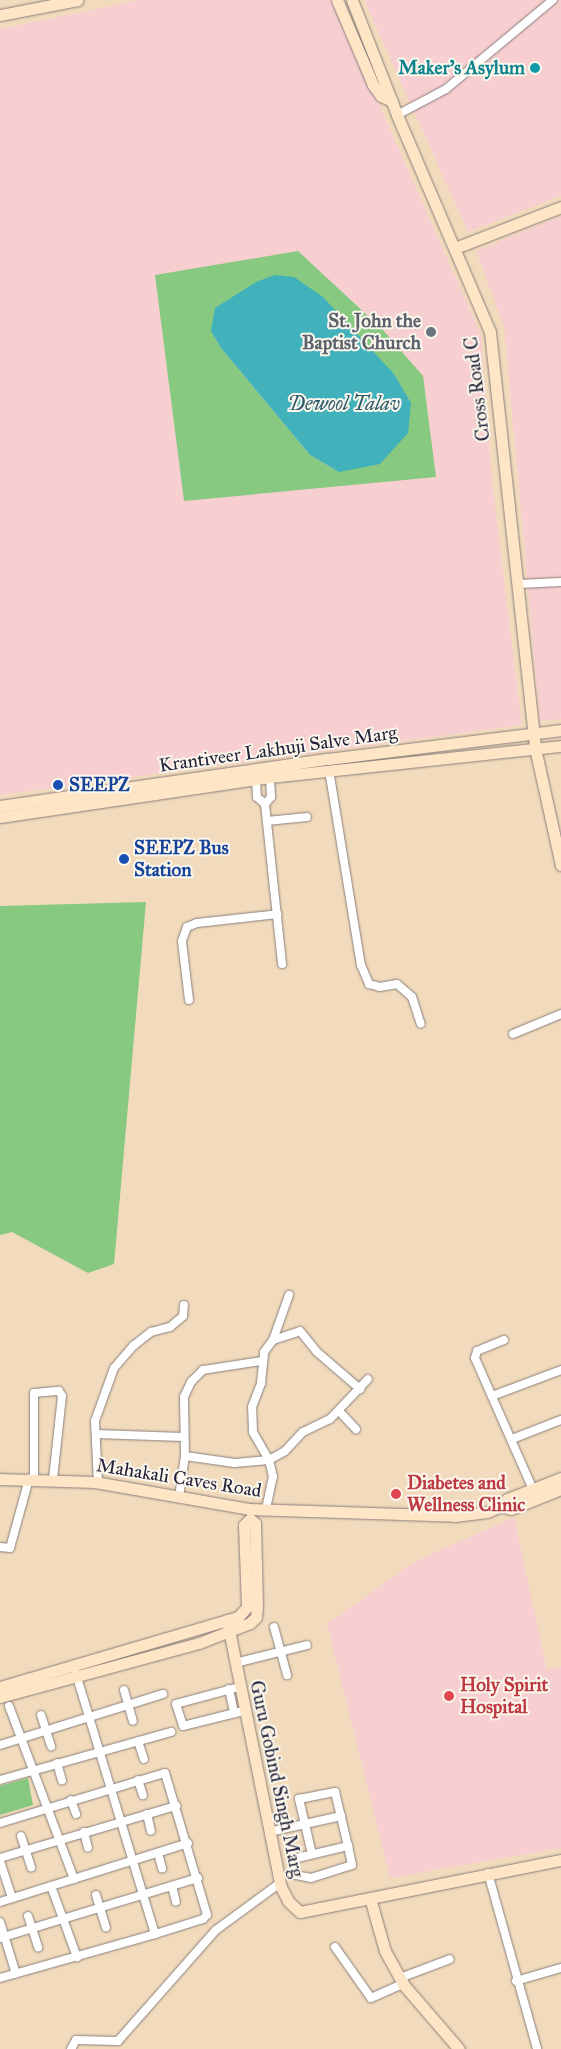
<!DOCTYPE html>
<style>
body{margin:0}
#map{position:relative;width:561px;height:2049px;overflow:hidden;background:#f1dbbc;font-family:"IM FELL Great Primer",serif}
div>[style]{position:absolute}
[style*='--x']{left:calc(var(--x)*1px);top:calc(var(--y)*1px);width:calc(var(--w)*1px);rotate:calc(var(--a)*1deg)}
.built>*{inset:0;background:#f7cfd0}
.green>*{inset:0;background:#87c981}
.water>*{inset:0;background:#41b1bb}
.roads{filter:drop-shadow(0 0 1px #8a7e7c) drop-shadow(0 0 1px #8a7e7c)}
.street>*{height:8px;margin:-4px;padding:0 4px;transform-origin:4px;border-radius:4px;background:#fff}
.secondary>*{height:11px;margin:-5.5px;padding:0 5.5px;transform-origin:5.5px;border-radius:5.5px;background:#fde5c5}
.dots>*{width:14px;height:14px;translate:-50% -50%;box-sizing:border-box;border:2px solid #fbf7ec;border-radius:50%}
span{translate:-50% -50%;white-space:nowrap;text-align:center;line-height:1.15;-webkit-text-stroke:4px #fbf7ec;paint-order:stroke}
.culture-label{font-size:19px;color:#0d838f;font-weight:700}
.right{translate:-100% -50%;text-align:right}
.worship-label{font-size:19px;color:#5b616d;font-weight:700}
.street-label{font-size:19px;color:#22223b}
.transit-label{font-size:19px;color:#164399;font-weight:700}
.left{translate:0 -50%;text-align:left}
.health-label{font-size:19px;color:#be3a42;font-weight:700}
.water-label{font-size:20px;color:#2e5b6e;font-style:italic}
</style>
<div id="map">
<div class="built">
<div style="clip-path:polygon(139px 0,333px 0,481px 335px,492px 481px,522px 725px,0 795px,0 29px)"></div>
<div style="clip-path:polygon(364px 0,561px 0,561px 196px,468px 232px)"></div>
<div style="clip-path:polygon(561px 216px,561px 719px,540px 721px,504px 326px,476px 251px)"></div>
<div style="clip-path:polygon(514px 1517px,547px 1670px,561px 1666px,561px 1848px,390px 1878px,327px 1624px,414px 1562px)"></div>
</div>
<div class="green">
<div style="clip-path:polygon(evenodd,298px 251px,382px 329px,423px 376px,436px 477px,184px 501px,155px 275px,298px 251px,211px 331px,339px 472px,310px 455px,221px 348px,211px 331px)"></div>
<div style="clip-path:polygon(146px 902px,114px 1264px,88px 1273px,12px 1232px,0 1235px,0 906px)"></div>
<div style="clip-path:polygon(28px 1778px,33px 1805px,0 1815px,0 1786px)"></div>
</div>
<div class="water">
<div style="clip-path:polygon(275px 275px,294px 277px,323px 297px,394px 374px,411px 403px,408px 433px,380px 464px,339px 472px,310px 455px,221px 348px,211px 331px,215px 308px,256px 282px)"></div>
</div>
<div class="roads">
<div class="street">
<div style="--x:397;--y:115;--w:55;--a:-28"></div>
<div style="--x:446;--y:89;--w:139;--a:-39.8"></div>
<div style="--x:518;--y:584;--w:43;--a:-2.7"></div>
<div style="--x:329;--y:770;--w:198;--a:80.7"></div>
<div style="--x:361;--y:965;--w:21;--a:67"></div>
<div style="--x:369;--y:984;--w:11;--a:15"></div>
<div style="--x:380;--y:987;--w:17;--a:-10"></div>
<div style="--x:397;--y:984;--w:20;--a:41"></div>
<div style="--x:412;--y:997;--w:28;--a:72"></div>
<div style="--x:256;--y:779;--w:18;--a:87"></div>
<div style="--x:257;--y:797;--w:11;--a:41"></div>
<div style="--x:265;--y:804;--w:161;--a:83.9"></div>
<div style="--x:265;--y:804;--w:9;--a:-49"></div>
<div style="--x:271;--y:797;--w:20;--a:-93"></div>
<div style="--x:267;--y:821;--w:40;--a:-5.7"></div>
<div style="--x:189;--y:1000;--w:59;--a:-96.8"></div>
<div style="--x:182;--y:941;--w:15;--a:-70"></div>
<div style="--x:187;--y:927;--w:11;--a:-22"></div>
<div style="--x:197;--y:923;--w:81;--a:-6.3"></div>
<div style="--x:513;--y:1034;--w:52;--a:-22.6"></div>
<div style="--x:273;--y:1340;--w:28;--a:-18"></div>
<div style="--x:300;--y:1331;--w:27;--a:51"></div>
<div style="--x:317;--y:1352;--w:57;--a:40.7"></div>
<div style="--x:504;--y:1340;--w:29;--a:158"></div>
<div style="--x:477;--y:1351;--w:7;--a:106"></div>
<div style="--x:475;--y:1358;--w:146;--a:66.2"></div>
<div style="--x:492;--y:1396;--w:74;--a:-20.6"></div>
<div style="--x:339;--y:1411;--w:25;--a:47"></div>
<div style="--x:96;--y:1434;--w:87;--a:2"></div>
<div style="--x:512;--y:1439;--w:53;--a:-21.2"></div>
<div style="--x:185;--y:1456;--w:50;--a:8"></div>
<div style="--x:235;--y:1463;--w:34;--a:-5"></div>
<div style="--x:269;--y:1460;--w:18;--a:-29"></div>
<div style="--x:285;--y:1451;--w:26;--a:-47"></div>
<div style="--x:303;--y:1432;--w:30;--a:-26"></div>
<div style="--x:330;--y:1419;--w:55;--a:-46.5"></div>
<div style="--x:34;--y:1479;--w:86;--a:-90"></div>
<div style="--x:34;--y:1393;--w:25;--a:-5"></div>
<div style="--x:59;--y:1391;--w:6;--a:59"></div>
<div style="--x:62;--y:1396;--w:83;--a:96.2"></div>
<div style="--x:98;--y:1483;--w:62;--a:-92.8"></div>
<div style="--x:95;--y:1421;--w:56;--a:-70.3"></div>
<div style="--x:114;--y:1368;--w:29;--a:-49"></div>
<div style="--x:133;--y:1346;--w:23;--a:-38"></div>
<div style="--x:151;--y:1332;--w:20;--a:-15"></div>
<div style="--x:170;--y:1327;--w:17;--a:-40"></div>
<div style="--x:183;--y:1316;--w:11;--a:-85"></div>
<div style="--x:179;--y:1497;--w:41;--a:-81.7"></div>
<div style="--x:185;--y:1456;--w:59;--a:-91"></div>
<div style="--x:184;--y:1397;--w:17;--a:-65"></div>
<div style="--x:191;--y:1382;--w:17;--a:-45"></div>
<div style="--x:203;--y:1370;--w:59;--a:-8.8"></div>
<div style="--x:266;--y:1509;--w:33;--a:-78"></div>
<div style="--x:273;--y:1477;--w:17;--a:-103"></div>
<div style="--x:269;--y:1460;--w:32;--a:-120"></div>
<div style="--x:253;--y:1432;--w:25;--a:-92"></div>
<div style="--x:252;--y:1407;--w:26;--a:-69"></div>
<div style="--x:261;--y:1383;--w:31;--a:-84"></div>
<div style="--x:264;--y:1352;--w:15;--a:-53"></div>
<div style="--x:273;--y:1340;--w:48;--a:-70.4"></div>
<div style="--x:0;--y:1547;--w:10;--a:6"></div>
<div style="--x:10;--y:1548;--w:72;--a:-74.6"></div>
<div style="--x:274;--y:1627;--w:50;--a:74.8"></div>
<div style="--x:235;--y:1663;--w:74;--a:-14"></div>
<div style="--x:239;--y:1687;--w:65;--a:164.9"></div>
<div style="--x:176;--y:1704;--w:23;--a:72"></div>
<div style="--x:183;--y:1726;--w:62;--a:-14"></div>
<div style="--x:229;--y:1689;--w:25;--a:78"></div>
<div style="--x:124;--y:1690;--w:32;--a:74"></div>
<div style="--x:9;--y:1706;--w:185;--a:69.4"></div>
<div style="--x:41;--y:1715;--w:33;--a:72"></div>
<div style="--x:138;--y:1741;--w:19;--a:72"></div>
<div style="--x:0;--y:1745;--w:171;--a:-17.4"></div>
<div style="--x:57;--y:1763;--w:18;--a:74"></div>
<div style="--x:0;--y:1780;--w:178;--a:-15.7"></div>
<div style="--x:138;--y:1780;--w:16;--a:72"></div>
<div style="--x:71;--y:1800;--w:15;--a:70"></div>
<div style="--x:147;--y:1814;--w:17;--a:77"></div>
<div style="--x:0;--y:1823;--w:172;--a:-16.9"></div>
<div style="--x:165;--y:1773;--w:148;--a:73.5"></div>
<div style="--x:207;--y:1915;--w:6;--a:135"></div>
<div style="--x:203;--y:1919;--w:50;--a:162.6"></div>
<div style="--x:84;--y:1832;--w:16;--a:76"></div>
<div style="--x:269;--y:1832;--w:74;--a:-12.5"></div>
<div style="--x:21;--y:1836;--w:33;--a:72"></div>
<div style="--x:158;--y:1853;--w:16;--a:75"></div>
<div style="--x:312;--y:1854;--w:57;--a:-103.3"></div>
<div style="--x:299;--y:1799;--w:37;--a:-11"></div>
<div style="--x:335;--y:1792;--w:56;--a:76.5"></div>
<div style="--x:348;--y:1846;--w:19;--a:78"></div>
<div style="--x:352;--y:1865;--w:43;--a:162.4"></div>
<div style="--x:311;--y:1878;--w:16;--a:-169"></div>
<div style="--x:295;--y:1875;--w:16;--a:-97"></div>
<div style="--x:293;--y:1859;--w:57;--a:-13.3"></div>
<div style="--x:0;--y:1858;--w:184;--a:-16.5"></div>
<div style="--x:0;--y:1861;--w:39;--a:72"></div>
<div style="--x:488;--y:1873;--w:183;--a:74.4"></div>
<div style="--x:51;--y:1886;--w:76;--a:69.9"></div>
<div style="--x:172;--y:1886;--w:16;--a:76"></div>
<div style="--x:96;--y:1895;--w:34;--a:73"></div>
<div style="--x:0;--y:1902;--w:197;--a:-17.4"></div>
<div style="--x:28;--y:1916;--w:33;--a:72"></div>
<div style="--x:0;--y:1922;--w:54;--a:72.9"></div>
<div style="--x:0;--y:1938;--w:207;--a:-16.9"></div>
<div style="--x:335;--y:1947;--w:62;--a:54.8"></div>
<div style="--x:371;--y:1998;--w:35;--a:-24"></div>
<div style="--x:0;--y:1978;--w:161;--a:-15.8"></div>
<div style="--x:155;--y:1934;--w:272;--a:-106.9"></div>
<div style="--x:400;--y:1978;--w:53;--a:-20.8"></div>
<div style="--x:516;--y:1981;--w:47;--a:-16.1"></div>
<div style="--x:71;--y:2049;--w:10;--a:-61"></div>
<div style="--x:76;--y:2040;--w:42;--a:1.4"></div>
<div style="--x:118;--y:2041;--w:148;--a:-48.6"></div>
<div style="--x:216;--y:1930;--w:79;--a:-36.3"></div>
</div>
<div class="secondary">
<div style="--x:337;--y:0;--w:92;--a:67"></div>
<div style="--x:373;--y:85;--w:14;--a:54"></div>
<div style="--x:381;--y:96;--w:12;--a:24"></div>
<div style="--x:352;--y:0;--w:123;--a:68.6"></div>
<div style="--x:397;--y:115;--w:236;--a:66.8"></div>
<div style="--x:490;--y:332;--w:418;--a:83.8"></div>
<div style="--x:535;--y:748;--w:120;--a:77.5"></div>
<div style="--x:0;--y:15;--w:79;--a:-10.9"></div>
<div style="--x:455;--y:248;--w:114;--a:-21.1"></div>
<div style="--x:0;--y:806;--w:331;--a:-8.2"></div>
<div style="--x:328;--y:759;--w:235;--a:-7.1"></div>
<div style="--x:0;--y:817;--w:273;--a:-8.4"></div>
<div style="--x:270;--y:777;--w:293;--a:-6.1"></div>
<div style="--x:0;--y:1479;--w:95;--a:1.8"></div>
<div style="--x:95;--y:1482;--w:156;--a:9.9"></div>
<div style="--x:249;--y:1509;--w:206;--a:1.9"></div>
<div style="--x:455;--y:1516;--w:32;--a:-7"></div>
<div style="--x:487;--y:1512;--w:15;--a:-23"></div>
<div style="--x:501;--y:1506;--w:9;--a:-49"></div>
<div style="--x:507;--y:1499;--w:58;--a:-21.3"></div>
<div style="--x:501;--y:1506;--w:10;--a:17"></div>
<div style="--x:511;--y:1509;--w:54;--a:-21.8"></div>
<div style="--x:227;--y:1620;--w:272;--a:78.6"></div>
<div style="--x:281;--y:1887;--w:16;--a:63"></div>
<div style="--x:288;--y:1901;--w:16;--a:43"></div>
<div style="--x:300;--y:1912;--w:266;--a:-11.3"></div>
<div style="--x:0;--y:1687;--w:248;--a:-16.4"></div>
<div style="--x:238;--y:1617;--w:13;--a:-48"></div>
<div style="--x:247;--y:1607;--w:82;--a:-92.1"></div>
<div style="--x:244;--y:1525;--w:8;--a:-45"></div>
<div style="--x:0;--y:1697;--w:206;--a:-15.2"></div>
<div style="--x:199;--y:1643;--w:55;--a:-21.4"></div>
<div style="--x:250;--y:1623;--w:8;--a:-45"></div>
<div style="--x:256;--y:1617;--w:11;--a:-85"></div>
<div style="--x:257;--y:1606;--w:83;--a:-91.4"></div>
<div style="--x:255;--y:1523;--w:6;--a:-141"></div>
<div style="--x:370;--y:1898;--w:55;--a:74.2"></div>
<div style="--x:385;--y:1951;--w:38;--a:61"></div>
<div style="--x:403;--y:1984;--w:86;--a:49.3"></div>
</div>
</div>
<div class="dots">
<div style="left:535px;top:68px;background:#0f9aa8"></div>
<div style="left:431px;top:332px;background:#6b7280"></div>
<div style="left:58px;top:785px;background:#1a4fb4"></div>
<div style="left:124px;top:859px;background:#1a4fb4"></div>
<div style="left:396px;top:1494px;background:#e0444e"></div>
<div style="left:449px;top:1696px;background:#e0444e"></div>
</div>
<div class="culture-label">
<span class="right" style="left:525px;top:68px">Maker's Asylum</span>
</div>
<div class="worship-label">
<span class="right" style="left:421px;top:332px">St. John the<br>Baptist Church</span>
</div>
<div class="street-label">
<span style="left:477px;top:389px;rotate:-97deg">Cross Road C</span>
<span style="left:278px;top:749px;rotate:-8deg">Krantiveer Lakhuji Salve Marg</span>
<span style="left:179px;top:1478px;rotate:9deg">Mahakali Caves Road</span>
<span style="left:277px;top:1779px;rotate:78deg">Guru Gobind Singh Marg</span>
</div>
<div class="transit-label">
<span class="left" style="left:69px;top:785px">SEEPZ</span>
<span class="left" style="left:134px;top:859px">SEEPZ Bus<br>Station</span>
</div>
<div class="health-label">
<span class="left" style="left:407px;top:1494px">Diabetes and<br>Wellness Clinic</span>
<span class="left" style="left:460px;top:1696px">Holy Spirit<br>Hospital</span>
</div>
<div class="water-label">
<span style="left:344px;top:403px">Dewool Talav</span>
</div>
</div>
